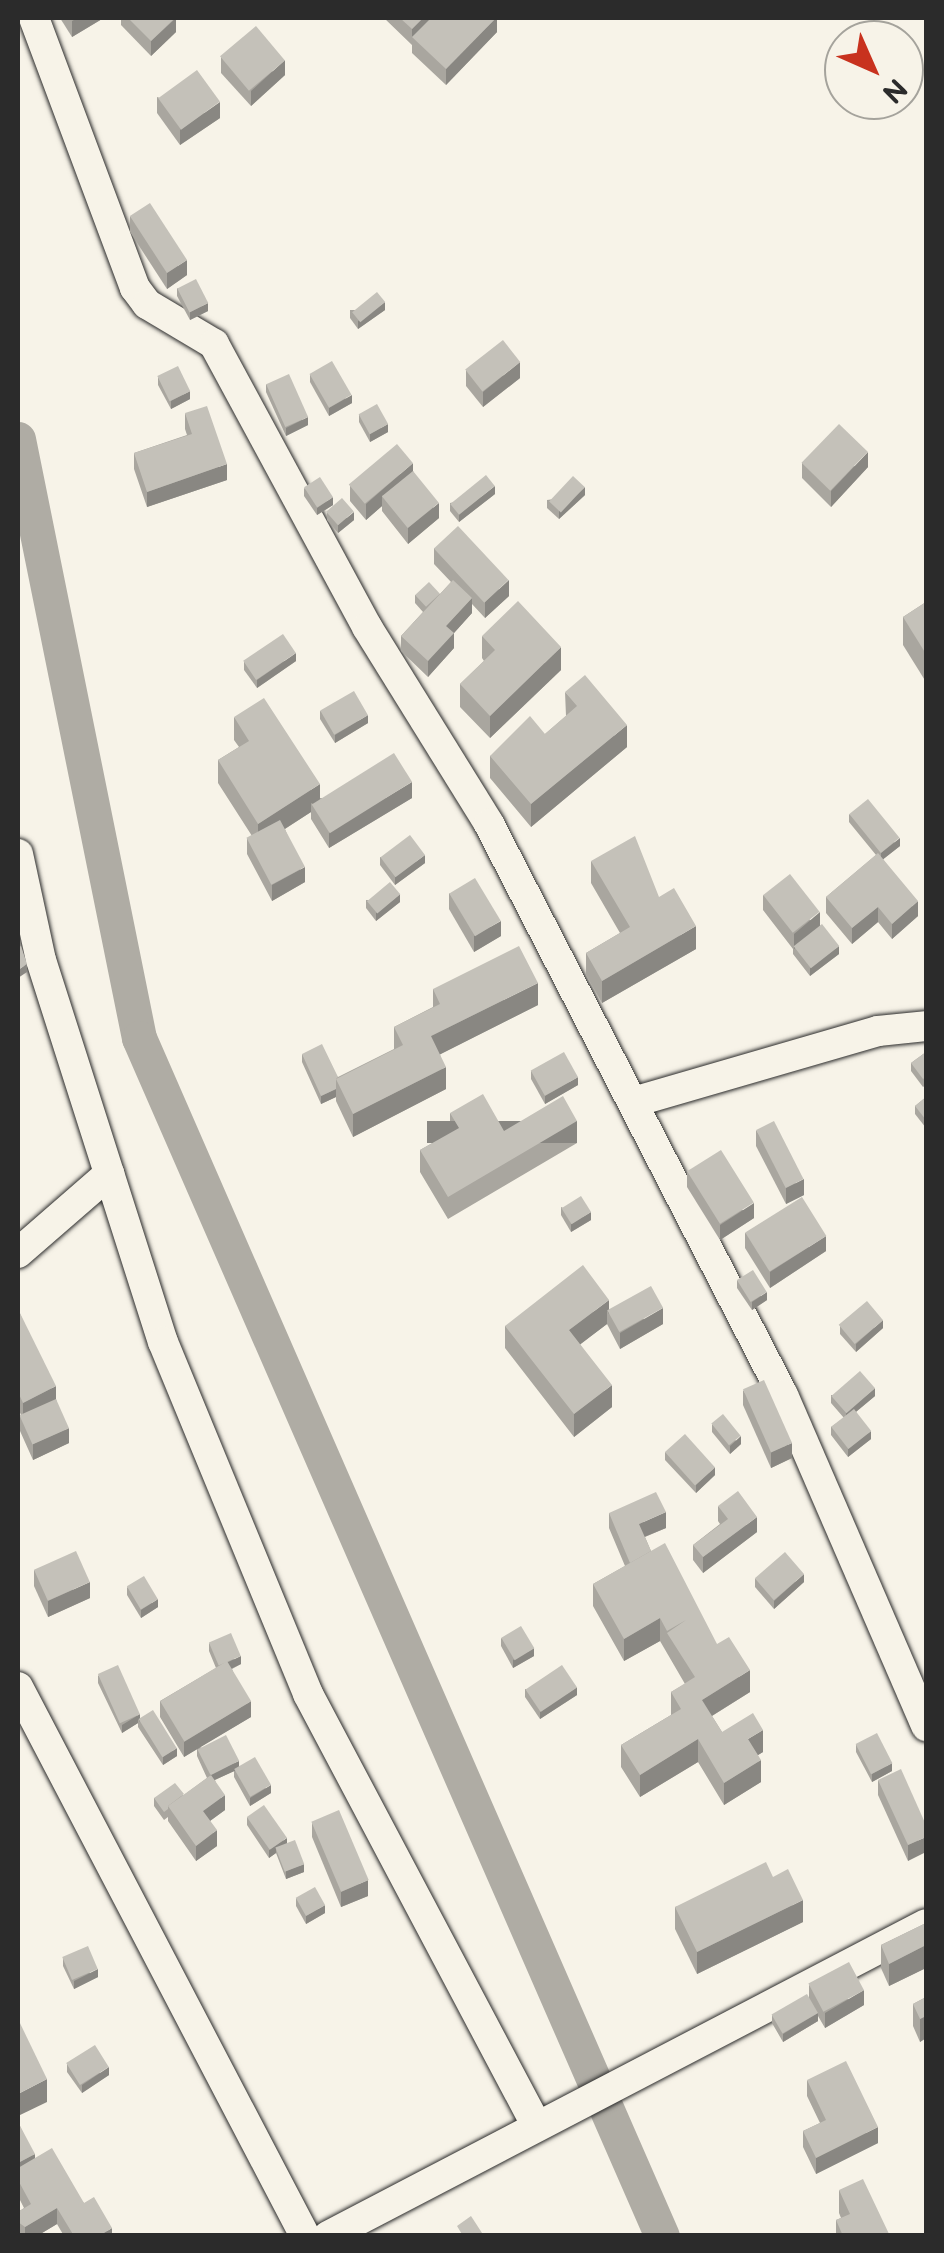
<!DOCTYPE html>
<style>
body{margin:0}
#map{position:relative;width:944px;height:2253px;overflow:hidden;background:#f7f3e8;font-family:"Balsamiq Sans",sans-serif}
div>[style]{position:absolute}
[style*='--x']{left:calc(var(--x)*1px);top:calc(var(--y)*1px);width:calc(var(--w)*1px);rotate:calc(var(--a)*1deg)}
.canal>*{height:35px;margin:-17.5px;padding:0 17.5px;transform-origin:17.5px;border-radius:17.5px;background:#afaca4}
.roads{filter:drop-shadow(0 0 2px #2b2b2b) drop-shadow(0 0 2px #2b2b2b)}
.minor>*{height:30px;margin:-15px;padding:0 15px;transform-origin:15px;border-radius:15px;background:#f7f3e8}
.wall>*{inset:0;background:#a9a69f}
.shaded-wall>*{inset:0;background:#898782;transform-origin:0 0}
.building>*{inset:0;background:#c4c1b9;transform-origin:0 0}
span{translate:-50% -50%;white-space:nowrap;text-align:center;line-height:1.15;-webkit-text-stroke:9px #f7f3e8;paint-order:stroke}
.frame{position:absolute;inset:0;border:20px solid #2b2b2b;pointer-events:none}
.north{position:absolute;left:824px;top:20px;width:100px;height:100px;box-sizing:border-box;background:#f7f3e8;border:2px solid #a5a39c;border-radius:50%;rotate:135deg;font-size:28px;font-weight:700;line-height:40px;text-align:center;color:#2b2b2b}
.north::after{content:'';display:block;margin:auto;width:35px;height:45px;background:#c8321e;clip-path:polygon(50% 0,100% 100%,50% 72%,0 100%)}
</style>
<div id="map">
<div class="canal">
<div style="--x:18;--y:439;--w:611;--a:78.58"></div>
<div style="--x:139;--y:1038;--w:1307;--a:66.42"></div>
</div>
<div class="roads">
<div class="minor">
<div style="--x:34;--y:18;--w:288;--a:69.5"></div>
<div style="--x:135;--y:288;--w:20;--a:53"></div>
<div style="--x:147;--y:304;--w:78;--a:30.8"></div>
<div style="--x:214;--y:344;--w:322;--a:61.6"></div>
<div style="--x:367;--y:627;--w:232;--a:58.2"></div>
<div style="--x:489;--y:824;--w:642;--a:62.76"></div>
<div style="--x:783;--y:1395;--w:361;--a:66.6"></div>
<div style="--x:18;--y:854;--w:108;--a:77.8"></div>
<div style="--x:41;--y:960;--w:401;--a:72.3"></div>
<div style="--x:163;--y:1342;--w:381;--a:67.6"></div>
<div style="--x:308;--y:1694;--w:487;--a:62.1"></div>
<div style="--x:637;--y:1101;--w:251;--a:-16.2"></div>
<div style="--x:878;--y:1031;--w:48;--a:-5.9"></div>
<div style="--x:18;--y:1253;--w:121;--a:-41"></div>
<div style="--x:18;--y:1687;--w:619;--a:62.4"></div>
<div style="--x:328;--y:2236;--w:674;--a:-27.55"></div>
</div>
</div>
<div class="wall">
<div style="clip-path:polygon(60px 18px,102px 18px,102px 19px,72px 37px)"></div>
<div style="clip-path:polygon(121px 18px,176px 18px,176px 32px,151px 56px,121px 25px)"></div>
<div style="clip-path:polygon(384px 18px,497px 18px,497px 32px,446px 85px,412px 53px,412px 45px)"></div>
<div style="clip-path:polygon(221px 57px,285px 75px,251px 106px,221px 73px)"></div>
<div style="clip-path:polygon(157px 97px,220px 118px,180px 145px,157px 113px)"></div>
<div style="clip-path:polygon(130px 216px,187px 275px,167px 289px,130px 232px)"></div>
<div style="clip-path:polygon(177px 288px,208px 311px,190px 320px,177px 296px)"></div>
<div style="clip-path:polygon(350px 310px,385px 310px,358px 329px,350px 318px)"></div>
<div style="clip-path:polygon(466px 370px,520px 378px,483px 407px,466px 386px)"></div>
<div style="clip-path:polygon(310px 374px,352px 403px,329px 416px,310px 382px)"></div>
<div style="clip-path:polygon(158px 377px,190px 399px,171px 409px,158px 385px)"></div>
<div style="clip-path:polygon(266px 384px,308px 425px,286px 436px,266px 392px)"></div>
<div style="clip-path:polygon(185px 413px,227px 480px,147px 507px,134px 469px,134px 453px,187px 435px,185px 429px)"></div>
<div style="clip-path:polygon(359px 414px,388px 432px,370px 442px,359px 422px)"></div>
<div style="clip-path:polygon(802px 463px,868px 467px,831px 507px,802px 478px)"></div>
<div style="clip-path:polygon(413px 471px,439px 518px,408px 544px,382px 511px,382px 506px,366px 520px,350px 501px,350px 486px)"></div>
<div style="clip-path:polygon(304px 488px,333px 505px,317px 515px,304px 496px)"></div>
<div style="clip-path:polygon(495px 494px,459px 522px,450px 511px,450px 503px)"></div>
<div style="clip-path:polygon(585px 495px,559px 519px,547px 508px,547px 500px)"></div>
<div style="clip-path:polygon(327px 512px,354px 520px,338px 533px,327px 520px)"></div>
<div style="clip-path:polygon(434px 548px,509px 596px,485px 618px,472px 604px,472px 613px,454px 633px,454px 648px,428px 677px,401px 651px,401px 636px,423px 612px,415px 603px,415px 595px,440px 594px,451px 582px,434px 564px)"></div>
<div style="clip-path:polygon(926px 602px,926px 682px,903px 645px,903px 617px)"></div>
<div style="clip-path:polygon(482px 636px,561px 670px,490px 738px,460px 707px,460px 684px,484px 661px,482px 658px)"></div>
<div style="clip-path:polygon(296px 661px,257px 688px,244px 670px,244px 662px)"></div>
<div style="clip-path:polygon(565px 692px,627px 747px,531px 827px,490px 778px,490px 756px,545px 734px,566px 716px)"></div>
<div style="clip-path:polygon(320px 711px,368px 723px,335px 743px,320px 719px)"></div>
<div style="clip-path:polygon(234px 717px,320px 798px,412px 798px,329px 848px,311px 819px,311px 812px,285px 829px,305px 882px,272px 901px,247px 854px,247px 839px,252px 836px,218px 783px,218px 760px,239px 747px,234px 740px)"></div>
<div style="clip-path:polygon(849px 814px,900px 846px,883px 859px,918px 916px,892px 939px,878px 922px,852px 944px,826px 913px,826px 897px,876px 855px,849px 822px)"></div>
<div style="clip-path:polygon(380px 857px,425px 863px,395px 885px,380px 865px)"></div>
<div style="clip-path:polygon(591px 861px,696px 949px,602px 1003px,586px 975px,586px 953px,620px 933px,591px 883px)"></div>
<div style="clip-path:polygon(449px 893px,501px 936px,474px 952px,449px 909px)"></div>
<div style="clip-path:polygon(763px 895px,820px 925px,839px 954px,810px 976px,793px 954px,793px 949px,763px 910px)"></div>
<div style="clip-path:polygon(366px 900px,400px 902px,376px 921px,366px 908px)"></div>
<div style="clip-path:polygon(433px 989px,538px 1005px,440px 1054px,446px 1089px,353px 1137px,336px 1101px,336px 1097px,321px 1104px,302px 1062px,302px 1054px,338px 1077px,394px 1049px,394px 1027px,433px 1007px)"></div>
<div style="clip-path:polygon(926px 1052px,926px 1085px,923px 1087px,911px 1071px,911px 1063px)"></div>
<div style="clip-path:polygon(531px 1071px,578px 1085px,545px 1104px,531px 1079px)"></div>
<div style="clip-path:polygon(926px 1097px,926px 1128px,915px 1114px,915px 1106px)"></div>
<div style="clip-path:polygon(450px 1113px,504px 1131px,577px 1143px,448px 1219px,420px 1172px,420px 1150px,450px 1133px)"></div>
<div style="clip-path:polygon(756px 1130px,804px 1195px,786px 1204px,756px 1146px)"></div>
<div style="clip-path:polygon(687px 1171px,754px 1218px,720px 1240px,687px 1187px)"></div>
<div style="clip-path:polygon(561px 1207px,591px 1220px,571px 1232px,561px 1215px)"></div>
<div style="clip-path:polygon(745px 1233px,826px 1251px,770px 1288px,745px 1248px)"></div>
<div style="clip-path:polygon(737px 1280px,767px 1300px,752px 1310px,737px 1288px)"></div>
<div style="clip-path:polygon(18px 1309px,56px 1399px,69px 1443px,33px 1460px,20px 1431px,20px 1416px,21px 1415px,18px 1408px)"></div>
<div style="clip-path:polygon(609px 1309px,663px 1324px,620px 1349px,607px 1324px,580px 1344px,612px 1407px,574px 1437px,505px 1348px,505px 1326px)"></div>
<div style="clip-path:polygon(840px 1326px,883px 1328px,856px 1352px,840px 1334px)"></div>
<div style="clip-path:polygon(743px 1390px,792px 1458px,771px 1468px,743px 1405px)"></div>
<div style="clip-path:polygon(831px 1395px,875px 1396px,856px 1412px,871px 1439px,848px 1457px,831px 1435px,831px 1427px,844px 1418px,831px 1403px)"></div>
<div style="clip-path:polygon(712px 1424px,741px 1444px,730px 1454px,712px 1432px)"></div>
<div style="clip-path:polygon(665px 1452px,715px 1475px,696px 1493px,665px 1460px)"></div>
<div style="clip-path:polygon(718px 1506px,757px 1532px,703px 1573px,693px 1560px,693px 1545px,720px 1524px,718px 1521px)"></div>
<div style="clip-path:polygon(609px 1513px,666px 1528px,645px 1537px,651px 1551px,750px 1692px,712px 1716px,722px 1732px,763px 1752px,758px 1755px,761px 1782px,724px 1805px,698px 1762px,640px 1797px,621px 1767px,621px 1745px,671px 1715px,671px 1692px,685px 1684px,660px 1641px,624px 1661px,593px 1606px,593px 1584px,625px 1566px,609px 1528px)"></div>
<div style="clip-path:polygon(34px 1570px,90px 1598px,48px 1617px,34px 1586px)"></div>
<div style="clip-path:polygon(755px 1579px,804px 1582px,774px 1609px,755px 1587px)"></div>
<div style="clip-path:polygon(127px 1587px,158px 1607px,141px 1618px,127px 1595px)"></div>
<div style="clip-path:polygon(501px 1638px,534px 1656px,513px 1668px,501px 1646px)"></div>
<div style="clip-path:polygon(209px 1643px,241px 1664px,232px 1669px,251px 1717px,200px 1747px,239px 1766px,271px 1793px,250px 1806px,234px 1777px,234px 1771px,215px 1780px,225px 1810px,210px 1821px,217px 1846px,196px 1861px,168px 1821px,168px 1817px,164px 1820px,154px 1806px,154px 1798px,184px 1795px,207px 1778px,197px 1756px,197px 1749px,184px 1757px,160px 1717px,160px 1701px,216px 1668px,209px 1651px)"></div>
<div style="clip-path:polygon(98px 1675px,140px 1718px,177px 1756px,163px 1765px,138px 1727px,138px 1723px,122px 1733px,98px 1683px)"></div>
<div style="clip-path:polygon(525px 1689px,577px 1695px,540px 1719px,525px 1697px)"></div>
<div style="clip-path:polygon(856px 1744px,892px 1771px,872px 1782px,856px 1752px)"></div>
<div style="clip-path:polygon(878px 1780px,926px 1825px,908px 1861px,878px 1795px)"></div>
<div style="clip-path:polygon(247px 1817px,287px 1843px,304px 1872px,286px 1879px,276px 1853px,269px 1858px,247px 1825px)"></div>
<div style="clip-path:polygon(312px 1822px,368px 1896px,341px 1907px,312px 1837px)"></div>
<div style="clip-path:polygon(773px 1877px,803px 1922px,697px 1974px,675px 1929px,675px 1907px)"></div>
<div style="clip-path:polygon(296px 1898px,325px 1913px,306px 1924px,296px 1906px)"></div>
<div style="clip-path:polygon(926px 1923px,926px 1968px,889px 1986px,881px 1968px,881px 1945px)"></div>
<div style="clip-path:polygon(63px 1958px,98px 1977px,74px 1989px,63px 1966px)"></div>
<div style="clip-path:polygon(809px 1985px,864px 2005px,825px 2028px,818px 2016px,818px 2021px,783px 2042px,772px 2023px,772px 2015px,809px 1998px)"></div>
<div style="clip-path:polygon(926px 1997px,926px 2038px,920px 2042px,913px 2026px,913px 2004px)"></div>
<div style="clip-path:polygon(67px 2064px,109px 2075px,82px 2093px,67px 2072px)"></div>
<div style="clip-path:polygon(807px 2080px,878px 2143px,816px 2174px,803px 2147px,803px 2131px,820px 2123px,807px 2096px)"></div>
<div style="clip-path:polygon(18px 2122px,35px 2158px,84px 2203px,112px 2236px,64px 2236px,57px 2224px,37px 2236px,18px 2236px,18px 2212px,24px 2208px,18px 2196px)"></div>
<div style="clip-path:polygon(839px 2190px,890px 2236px,836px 2236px,836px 2220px,841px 2218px,839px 2213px)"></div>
</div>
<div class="shaded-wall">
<div style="clip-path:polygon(78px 18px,102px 18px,102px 19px,72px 37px,72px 21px)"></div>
<div style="clip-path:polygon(176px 18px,176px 32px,151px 56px,151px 41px)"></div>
<div style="clip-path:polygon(423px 18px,438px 18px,412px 37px,412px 45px,412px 29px)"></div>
<div style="clip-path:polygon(496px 18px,497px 18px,497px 32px,446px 85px,446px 69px)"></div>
<div style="clip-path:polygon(285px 60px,285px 75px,251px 106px,251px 91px)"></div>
<div style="clip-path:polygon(220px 102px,220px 118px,180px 145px,180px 130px)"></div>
<div style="clip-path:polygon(187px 260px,187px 275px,167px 289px,167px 273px)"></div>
<div style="clip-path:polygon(385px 302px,385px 310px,358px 329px,358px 321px)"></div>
<div style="clip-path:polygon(208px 303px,208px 311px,190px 320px,190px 312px)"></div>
<div style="clip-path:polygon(520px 362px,520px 378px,483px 407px,483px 392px)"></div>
<div style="clip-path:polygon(190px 391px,190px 399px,171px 409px,171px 401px)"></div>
<div style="clip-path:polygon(352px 395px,352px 403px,329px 416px,329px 408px)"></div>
<div style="clip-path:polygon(308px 417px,308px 425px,286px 436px,286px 428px)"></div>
<div style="clip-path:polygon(388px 424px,388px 432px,370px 442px,370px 434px)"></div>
<div style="clip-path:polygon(868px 452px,868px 467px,831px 507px,831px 491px)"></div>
<div style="clip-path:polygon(413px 463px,413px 478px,382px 496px,382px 506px,366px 520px,366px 504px)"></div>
<div style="clip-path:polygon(227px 464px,227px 480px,147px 507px,147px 492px)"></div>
<div style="clip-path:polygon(495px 486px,495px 494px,459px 522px,459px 514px)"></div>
<div style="clip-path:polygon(585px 487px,585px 495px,559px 519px,559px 511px)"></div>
<div style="clip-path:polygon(333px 497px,333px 505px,317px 515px,317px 508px)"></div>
<div style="clip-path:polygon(439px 503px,439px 518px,408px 544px,408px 528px)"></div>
<div style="clip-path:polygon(354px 512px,354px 520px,338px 533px,338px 525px)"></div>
<div style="clip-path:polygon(509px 580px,509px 596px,485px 618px,485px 602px)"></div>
<div style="clip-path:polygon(472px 598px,472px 613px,454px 633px,454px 648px,428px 677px,428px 661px,446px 626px)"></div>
<div style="clip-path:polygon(561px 647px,561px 670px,490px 738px,490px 716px)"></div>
<div style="clip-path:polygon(296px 653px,296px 661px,257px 688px,257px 680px)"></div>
<div style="clip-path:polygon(368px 715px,368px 723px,335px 743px,335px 735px)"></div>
<div style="clip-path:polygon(627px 725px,627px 747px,531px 827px,531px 804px)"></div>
<div style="clip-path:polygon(412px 782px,412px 798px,329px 848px,329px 832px)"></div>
<div style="clip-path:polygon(320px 784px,320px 807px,311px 803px,311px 812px,258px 846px,258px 824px)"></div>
<div style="clip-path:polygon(900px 838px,900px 846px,881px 861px,881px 853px)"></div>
<div style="clip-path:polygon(425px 855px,425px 863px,395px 885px,395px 877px)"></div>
<div style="clip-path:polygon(305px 867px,305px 882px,272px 901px,272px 885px)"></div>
<div style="clip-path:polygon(400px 894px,400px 902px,376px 921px,376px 913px)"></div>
<div style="clip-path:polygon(918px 901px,918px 916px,892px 939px,892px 924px)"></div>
<div style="clip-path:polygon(878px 907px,878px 922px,852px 944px,852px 928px)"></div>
<div style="clip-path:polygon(820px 912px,820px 928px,794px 949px,794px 934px)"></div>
<div style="clip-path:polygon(501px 921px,501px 936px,474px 952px,474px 936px)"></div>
<div style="clip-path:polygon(696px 926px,696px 949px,602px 1003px,602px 981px)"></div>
<div style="clip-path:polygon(839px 946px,839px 954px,810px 976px,810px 968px)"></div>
<div style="clip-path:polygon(27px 964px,27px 972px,18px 978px,18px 970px)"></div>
<div style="clip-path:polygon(538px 983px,538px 1005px,431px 1059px,431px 1036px)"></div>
<div style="clip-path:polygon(446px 1067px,446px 1089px,353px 1137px,353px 1114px)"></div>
<div style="clip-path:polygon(578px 1077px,578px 1085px,545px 1104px,545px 1096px)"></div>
<div style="clip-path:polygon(336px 1089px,336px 1097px,321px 1104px,321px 1096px)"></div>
<div style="left:577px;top:1121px;width:22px;height:150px;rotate:90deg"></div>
<div style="clip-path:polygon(804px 1179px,804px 1195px,786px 1204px,786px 1188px)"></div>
<div style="clip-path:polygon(754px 1203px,754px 1218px,720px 1240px,720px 1225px)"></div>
<div style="clip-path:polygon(591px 1212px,591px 1220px,571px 1232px,571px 1224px)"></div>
<div style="clip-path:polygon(826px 1236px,826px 1251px,770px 1288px,770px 1272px)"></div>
<div style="clip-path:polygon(767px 1292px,767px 1300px,752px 1310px,752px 1302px)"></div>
<div style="clip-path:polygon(609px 1300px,609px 1314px,607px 1310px,607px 1324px,569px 1353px,569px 1330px)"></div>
<div style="clip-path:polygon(663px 1308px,663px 1324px,620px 1349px,620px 1333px)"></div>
<div style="clip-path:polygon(883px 1320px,883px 1328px,856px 1352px,856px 1344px)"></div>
<div style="clip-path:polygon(612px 1385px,612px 1407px,574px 1437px,574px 1414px)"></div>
<div style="clip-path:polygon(56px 1386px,56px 1401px,23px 1418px,23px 1403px)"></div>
<div style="clip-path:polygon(875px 1388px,875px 1396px,846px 1420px,846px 1412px)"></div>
<div style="clip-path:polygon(69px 1428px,69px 1443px,33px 1460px,33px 1444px)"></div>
<div style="clip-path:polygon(871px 1431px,871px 1439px,848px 1457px,848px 1449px)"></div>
<div style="clip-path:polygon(741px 1436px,741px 1444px,730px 1454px,730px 1446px)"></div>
<div style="clip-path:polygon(792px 1443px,792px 1458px,771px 1468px,771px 1452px)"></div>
<div style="clip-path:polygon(20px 1451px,20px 1467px,18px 1468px,18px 1453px)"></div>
<div style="clip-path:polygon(715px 1467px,715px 1475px,696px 1493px,696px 1485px)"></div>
<div style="clip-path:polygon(666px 1512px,666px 1528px,639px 1539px,639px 1524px)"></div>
<div style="clip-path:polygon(757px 1517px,757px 1532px,703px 1573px,703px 1557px)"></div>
<div style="clip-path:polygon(804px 1574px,804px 1582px,774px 1609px,774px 1601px)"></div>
<div style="clip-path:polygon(90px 1582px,90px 1598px,48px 1617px,48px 1601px)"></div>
<div style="clip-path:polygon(158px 1599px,158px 1607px,141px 1618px,141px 1610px)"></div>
<div style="clip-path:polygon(660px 1618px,660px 1641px,624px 1661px,624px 1639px)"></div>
<div style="clip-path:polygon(534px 1648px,534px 1656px,513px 1668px,513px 1660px)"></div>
<div style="clip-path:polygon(241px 1656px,241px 1664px,220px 1674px,220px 1666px)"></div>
<div style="clip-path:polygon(750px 1670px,750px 1692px,702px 1722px,702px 1700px)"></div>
<div style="clip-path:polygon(577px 1687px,577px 1695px,540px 1719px,540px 1711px)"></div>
<div style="clip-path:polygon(251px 1701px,251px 1717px,184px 1757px,184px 1742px)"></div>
<div style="clip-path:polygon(140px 1714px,140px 1722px,138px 1719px,138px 1723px,122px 1733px,122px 1725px)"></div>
<div style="clip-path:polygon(763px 1730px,763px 1752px,748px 1761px,748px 1739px)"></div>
<div style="clip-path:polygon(698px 1739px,698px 1762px,640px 1797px,640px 1775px)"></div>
<div style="clip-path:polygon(177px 1748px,177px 1756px,163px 1765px,163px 1757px)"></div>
<div style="clip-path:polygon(761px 1760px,761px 1782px,724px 1805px,724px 1783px)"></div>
<div style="clip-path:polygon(239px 1761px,239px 1769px,210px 1782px,210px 1774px)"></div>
<div style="clip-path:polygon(892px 1763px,892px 1771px,872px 1782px,872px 1774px)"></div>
<div style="clip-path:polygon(271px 1785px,271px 1793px,250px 1806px,250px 1798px)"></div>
<div style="clip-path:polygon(225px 1795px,225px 1810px,203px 1826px,203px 1811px)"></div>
<div style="clip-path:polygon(217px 1830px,217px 1846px,196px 1861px,196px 1846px)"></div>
<div style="clip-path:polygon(926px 1837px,926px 1852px,908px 1861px,908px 1845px)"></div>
<div style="clip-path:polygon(287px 1838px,287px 1846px,276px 1848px,276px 1853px,269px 1858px,269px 1850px)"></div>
<div style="clip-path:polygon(304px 1864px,304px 1872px,286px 1879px,286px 1871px)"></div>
<div style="clip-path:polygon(368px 1880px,368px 1896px,341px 1907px,341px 1892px)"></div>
<div style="clip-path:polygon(803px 1900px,803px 1922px,697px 1974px,697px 1952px)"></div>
<div style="clip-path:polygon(325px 1905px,325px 1913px,306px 1924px,306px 1916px)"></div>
<div style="clip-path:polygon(926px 1945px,926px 1968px,889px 1986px,889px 1964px)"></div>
<div style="clip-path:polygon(98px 1969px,98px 1977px,74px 1989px,74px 1981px)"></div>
<div style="clip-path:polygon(864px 1990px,864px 2005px,825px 2028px,825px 2013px)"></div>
<div style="clip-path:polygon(818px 2013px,818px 2021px,783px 2042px,783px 2034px)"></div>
<div style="clip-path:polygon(926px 2016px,926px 2038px,920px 2042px,920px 2019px)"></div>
<div style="clip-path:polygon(109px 2067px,109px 2075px,82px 2093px,82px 2085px)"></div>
<div style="clip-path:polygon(47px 2079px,47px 2102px,18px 2116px,18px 2094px)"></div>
<div style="clip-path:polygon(878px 2127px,878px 2143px,816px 2174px,816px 2158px)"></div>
<div style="clip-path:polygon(35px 2154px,35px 2169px,18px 2178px,18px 2163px)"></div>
<div style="clip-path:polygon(57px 2208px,57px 2224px,37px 2236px,25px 2236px,25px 2227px)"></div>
<div style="clip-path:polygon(112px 2228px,112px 2236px,99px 2236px)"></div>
</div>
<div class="building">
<div style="clip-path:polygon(128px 18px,175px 18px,151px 41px)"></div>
<div style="clip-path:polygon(400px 18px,423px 18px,412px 29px)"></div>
<div style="clip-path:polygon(431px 18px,496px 18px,446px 69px,412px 37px)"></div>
<div style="left:256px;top:26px;width:45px;height:47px;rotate:50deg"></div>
<div style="left:197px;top:70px;width:39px;height:48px;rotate:54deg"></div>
<div style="left:150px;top:203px;width:68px;height:24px;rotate:57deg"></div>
<div style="left:196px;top:279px;width:27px;height:21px;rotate:63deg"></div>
<div style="left:377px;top:292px;width:13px;height:32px;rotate:51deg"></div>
<div style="left:503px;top:340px;width:28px;height:48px;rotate:52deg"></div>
<div style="left:332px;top:361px;width:39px;height:26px;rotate:60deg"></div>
<div style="left:178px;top:366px;width:28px;height:23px;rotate:64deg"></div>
<div style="left:289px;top:374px;width:47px;height:25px;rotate:66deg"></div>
<div style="left:377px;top:404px;width:23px;height:21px;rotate:61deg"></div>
<div style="clip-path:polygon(207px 406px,227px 464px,147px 492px,134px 453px,192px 434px,185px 413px)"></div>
<div style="left:839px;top:424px;width:40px;height:54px;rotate:44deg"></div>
<div style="left:397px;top:444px;width:25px;height:63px;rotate:50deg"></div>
<div style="left:413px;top:471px;width:41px;height:40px;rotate:51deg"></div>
<div style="left:486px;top:475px;width:14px;height:46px;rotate:51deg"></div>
<div style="left:573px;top:476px;width:16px;height:35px;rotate:43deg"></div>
<div style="left:320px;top:477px;width:24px;height:19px;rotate:57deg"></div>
<div style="left:342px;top:498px;width:18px;height:21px;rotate:49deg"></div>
<div style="left:458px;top:526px;width:74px;height:33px;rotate:47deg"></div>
<div style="clip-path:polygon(453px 580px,472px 598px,446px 626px,454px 633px,428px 661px,401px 636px)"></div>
<div style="left:429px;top:582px;width:16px;height:19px;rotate:47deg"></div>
<div style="clip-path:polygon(518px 601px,561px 647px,490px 716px,460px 684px,495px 650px,482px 636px)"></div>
<div style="clip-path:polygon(926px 602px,926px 654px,903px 617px)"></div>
<div style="left:283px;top:634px;width:23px;height:48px;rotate:56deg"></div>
<div style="clip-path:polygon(585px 675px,627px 725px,531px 804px,490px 756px,530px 716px,545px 734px,577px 706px,565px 692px)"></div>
<div style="left:354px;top:691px;width:28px;height:39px;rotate:60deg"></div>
<div style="clip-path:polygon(264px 698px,320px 784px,258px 824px,218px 760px,249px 741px,234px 717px)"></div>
<div style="left:394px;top:753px;width:34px;height:97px;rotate:58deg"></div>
<div style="left:868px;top:799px;width:50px;height:24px;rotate:51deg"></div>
<div style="left:280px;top:820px;width:53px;height:38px;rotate:62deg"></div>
<div style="left:410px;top:835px;width:25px;height:37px;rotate:53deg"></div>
<div style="clip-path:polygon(635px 836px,659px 897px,674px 888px,696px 926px,602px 981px,586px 953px,630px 927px,591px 861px)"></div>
<div style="clip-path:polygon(878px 853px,918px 901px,892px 924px,878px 907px,852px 928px,826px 897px)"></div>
<div style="left:790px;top:874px;width:48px;height:34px;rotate:52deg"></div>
<div style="left:475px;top:878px;width:50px;height:30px;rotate:59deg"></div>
<div style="left:390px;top:882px;width:16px;height:30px;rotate:50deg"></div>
<div style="left:822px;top:924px;width:28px;height:36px;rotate:52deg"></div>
<div style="clip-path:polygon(21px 946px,27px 964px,18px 970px,18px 948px)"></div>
<div style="clip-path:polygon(519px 946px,538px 983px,431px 1036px,446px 1067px,353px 1114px,336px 1079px,403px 1045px,394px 1027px,440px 1004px,433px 989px)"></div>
<div style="clip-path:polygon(322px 1044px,338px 1077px,336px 1079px,336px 1089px,321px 1096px,302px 1054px)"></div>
<div style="left:564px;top:1052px;width:29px;height:38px;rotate:61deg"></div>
<div style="clip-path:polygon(926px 1052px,926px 1077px,923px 1079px,911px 1063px)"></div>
<div style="clip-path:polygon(483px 1094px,504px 1131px,563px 1096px,577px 1121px,448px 1197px,420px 1150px,459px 1128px,450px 1113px)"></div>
<div style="clip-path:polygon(926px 1097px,926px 1120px,915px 1106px)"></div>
<div style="left:774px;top:1121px;width:65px;height:20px;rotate:63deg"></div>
<div style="left:721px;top:1150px;width:62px;height:40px;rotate:58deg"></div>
<div style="left:581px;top:1196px;width:19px;height:23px;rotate:58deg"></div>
<div style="left:802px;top:1197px;width:46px;height:67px;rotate:58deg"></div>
<div style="clip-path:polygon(583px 1265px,609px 1300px,569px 1330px,612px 1385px,574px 1414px,505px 1326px)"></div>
<div style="left:753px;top:1270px;width:26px;height:19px;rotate:58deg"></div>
<div style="left:651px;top:1286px;width:25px;height:50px;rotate:61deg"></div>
<div style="left:867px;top:1301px;width:25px;height:37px;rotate:50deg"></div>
<div style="clip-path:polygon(18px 1309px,56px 1386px,23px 1403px,18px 1392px)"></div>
<div style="left:860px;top:1371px;width:23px;height:38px;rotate:49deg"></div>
<div style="left:764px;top:1380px;width:69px;height:23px;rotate:66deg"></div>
<div style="left:56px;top:1399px;width:32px;height:40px;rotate:66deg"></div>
<div style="left:854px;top:1409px;width:28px;height:29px;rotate:52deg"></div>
<div style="left:723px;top:1414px;width:28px;height:15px;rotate:51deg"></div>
<div style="left:685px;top:1434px;width:45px;height:27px;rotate:48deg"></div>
<div style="clip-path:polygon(738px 1491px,757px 1517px,703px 1557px,693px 1545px,728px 1519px,718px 1506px)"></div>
<div style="clip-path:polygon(656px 1492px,666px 1512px,639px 1524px,651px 1551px,630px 1563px,609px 1513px)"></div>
<div style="clip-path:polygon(665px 1543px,717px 1644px,729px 1637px,750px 1670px,702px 1700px,722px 1732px,753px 1713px,763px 1730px,748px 1739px,761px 1760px,724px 1783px,698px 1739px,640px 1775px,621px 1745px,681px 1709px,671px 1692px,695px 1677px,667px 1633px,686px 1620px,667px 1631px,660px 1618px,624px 1639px,593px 1584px)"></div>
<div style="left:76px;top:1551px;width:34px;height:46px;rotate:66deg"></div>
<div style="left:785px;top:1552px;width:29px;height:40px;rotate:49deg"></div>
<div style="left:144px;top:1576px;width:27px;height:20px;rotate:59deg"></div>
<div style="left:521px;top:1626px;width:26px;height:23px;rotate:59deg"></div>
<div style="left:231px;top:1633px;width:25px;height:24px;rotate:67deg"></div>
<div style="left:227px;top:1661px;width:47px;height:78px;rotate:59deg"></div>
<div style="left:118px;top:1665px;width:54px;height:22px;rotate:66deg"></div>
<div style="left:562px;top:1665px;width:27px;height:44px;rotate:56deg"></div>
<div style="left:153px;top:1710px;width:45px;height:17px;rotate:58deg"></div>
<div style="left:877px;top:1733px;width:34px;height:24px;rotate:63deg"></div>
<div style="left:226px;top:1735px;width:29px;height:32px;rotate:63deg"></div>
<div style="left:255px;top:1757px;width:32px;height:24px;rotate:60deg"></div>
<div style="clip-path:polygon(901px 1769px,926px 1825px,926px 1837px,908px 1845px,878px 1780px)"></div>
<div style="clip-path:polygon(211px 1775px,225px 1795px,203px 1811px,217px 1830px,196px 1846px,168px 1806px)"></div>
<div style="clip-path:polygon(175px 1783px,184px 1794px,168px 1806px,168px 1809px,164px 1812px,154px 1798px)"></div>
<div style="left:264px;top:1805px;width:40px;height:21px;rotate:55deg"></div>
<div style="left:339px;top:1810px;width:76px;height:30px;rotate:67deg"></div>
<div style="left:295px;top:1840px;width:26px;height:21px;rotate:69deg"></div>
<div style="clip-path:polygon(766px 1862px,773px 1877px,788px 1869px,803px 1900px,697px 1952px,675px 1907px)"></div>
<div style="left:315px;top:1887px;width:21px;height:22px;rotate:61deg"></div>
<div style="clip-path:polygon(926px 1923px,926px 1945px,889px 1964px,881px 1945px)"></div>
<div style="left:88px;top:1946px;width:25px;height:28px;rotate:67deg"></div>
<div style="left:849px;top:1962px;width:32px;height:46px;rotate:62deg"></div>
<div style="left:807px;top:1994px;width:22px;height:41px;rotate:60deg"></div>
<div style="clip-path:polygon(926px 1997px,926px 2016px,920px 2019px,913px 2004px)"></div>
<div style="clip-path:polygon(18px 2019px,47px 2079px,18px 2094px)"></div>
<div style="left:95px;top:2045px;width:26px;height:34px;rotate:58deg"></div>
<div style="clip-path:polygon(846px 2061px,878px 2127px,816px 2158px,803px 2131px,826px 2120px,807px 2080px)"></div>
<div style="clip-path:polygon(18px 2122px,35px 2154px,18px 2163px)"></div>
<div style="clip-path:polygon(52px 2148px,84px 2203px,94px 2197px,112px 2228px,99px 2236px,74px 2236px,57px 2208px,25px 2227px,18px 2222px,18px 2212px,31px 2204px,18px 2180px,18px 2168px)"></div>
<div style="clip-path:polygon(863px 2179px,890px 2236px,843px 2236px,836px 2220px,850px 2214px,839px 2190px)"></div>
<div style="clip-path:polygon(471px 2216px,484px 2236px,463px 2236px,457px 2226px)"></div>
</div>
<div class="frame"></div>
<div class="north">N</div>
</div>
